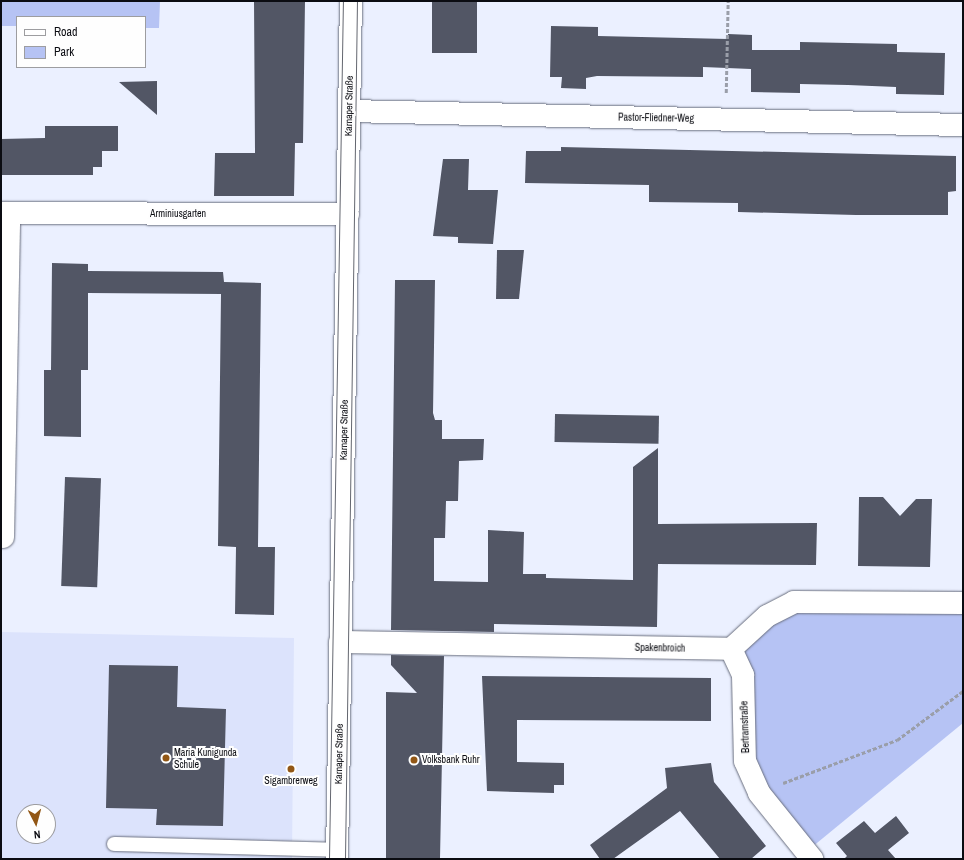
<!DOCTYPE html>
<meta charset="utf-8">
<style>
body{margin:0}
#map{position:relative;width:964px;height:860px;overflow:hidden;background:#ebf0ff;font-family:"Archivo Narrow",sans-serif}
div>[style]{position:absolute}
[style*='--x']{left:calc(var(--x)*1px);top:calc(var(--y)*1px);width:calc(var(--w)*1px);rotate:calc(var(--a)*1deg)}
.built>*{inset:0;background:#dce3fc}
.green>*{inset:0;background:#b6c3f4}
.building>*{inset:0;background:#525665;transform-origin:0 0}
.path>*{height:2.5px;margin-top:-1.25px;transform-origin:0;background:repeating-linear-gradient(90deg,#9a9ea9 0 4px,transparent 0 6px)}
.roads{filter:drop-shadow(0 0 1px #696e7e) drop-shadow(0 0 1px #696e7e)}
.service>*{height:14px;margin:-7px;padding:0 7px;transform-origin:7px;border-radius:7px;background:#fff}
.minor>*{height:22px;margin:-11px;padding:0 11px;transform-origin:11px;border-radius:11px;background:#fff}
.secondary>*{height:22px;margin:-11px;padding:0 11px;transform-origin:11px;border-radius:11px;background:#fff}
.tram>*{height:1px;margin:-0.5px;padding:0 0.5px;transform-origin:0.5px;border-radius:0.5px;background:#63666f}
.dots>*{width:11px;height:11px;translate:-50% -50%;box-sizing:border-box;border:2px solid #fefefe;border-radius:50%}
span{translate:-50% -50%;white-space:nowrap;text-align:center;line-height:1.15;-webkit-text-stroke:4px #fefefe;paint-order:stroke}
.street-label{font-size:10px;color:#0b0c12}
.poi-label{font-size:10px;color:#0b0c12}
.left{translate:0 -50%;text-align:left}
.frame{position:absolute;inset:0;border:2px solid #0b0c12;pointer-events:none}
.legend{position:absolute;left:16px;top:16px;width:130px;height:52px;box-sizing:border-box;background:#fefefe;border:1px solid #9d9da0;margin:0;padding:5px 7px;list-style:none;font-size:12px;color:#0b0c12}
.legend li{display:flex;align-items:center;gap:8px;height:20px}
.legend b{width:20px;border:1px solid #9d9da0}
.north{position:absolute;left:16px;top:804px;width:40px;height:40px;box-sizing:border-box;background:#fefefe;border:1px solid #9d9da0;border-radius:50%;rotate:174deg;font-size:11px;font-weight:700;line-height:16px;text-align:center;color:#0b0c12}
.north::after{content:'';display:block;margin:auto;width:14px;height:18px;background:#925715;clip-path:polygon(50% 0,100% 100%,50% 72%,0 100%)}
</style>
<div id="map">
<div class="built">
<div style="clip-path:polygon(evenodd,1px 632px,294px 638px,292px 859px,1px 859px,1px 632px,24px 812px,48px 812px,48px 836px,24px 836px,24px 812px)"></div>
</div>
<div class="green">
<div style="clip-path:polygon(1px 1px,160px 1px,159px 28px,145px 28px,145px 17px,17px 17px,17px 26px,1px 26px)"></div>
<div style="clip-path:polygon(794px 602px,963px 603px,963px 723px,806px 852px,759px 793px,731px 649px)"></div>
</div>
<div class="building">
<div style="clip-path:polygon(254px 1px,305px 1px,303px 143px,295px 143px,294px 196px,214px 196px,215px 153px,255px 153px)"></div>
<div style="left:432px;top:1px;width:45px;height:52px"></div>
<div style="clip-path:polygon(551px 26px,598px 27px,598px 36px,728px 39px,728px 34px,752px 35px,752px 50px,800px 50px,800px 42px,897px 44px,897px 52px,945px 53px,944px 95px,896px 94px,896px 87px,848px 85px,800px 84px,800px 93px,751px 92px,751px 69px,703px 67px,703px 77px,597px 76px,586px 78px,586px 89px,561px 88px,562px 77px,550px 77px)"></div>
<div style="clip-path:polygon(157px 81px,157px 115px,119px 82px)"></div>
<div style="clip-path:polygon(45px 126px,118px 126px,118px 151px,102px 151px,102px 167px,93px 167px,93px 175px,1px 175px,1px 139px,45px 138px)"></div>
<div style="clip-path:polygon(561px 147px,956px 156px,956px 191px,948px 192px,948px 215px,856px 215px,738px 212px,738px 203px,649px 202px,649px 185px,525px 183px,526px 151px,561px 151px)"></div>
<div style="clip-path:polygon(443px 159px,469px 159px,468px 190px,498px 190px,493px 244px,458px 243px,458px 237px,433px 236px)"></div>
<div style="clip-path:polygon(497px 250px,524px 250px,519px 299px,496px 299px)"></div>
<div style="clip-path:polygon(52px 263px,88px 264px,88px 271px,223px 272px,224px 282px,261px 283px,258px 547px,275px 547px,274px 615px,235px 614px,236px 547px,218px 546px,221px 294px,88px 293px,88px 370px,81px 370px,81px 437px,44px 436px,44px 370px,51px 370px)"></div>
<div style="clip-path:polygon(395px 280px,435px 280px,433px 413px,435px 420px,442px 420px,442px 439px,484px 439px,483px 460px,459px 461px,458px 501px,446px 501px,445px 538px,434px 538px,434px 581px,488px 582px,488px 530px,524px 532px,523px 574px,546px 574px,546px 578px,633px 580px,633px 467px,658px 448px,658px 524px,817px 523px,816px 565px,658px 564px,657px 627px,494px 624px,494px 632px,391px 630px)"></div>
<div style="left:555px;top:414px;width:104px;height:28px;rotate:1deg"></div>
<div style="left:65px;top:477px;width:36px;height:109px;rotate:2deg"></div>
<div style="clip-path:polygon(859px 497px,883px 497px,900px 516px,916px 499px,932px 499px,930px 567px,858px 566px)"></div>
<div style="clip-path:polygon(391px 655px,444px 656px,440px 859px,386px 859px,386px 692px,417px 693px,391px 665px)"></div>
<div style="clip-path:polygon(109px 665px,178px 666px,177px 707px,226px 709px,223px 826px,156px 825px,157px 809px,106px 808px)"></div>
<div style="clip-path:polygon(482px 676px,711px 678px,711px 721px,517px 720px,517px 762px,564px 763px,564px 785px,554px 785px,554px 793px,487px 791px)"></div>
<div style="clip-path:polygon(711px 763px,714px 782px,766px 846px,751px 859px,720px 859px,680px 811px,613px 859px,600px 859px,590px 845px,667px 788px,665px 768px)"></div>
<div style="clip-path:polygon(896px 816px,909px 833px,888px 850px,896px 859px,844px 859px,847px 856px,836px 843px,864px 821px,875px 833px)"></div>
</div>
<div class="path">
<div style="--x:726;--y:93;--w:92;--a:-88.8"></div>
<div style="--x:783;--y:783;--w:122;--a:-20.7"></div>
<div style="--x:897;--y:740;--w:82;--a:-36.6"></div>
</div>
<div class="roads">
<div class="service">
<div style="--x:114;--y:844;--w:223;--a:1.5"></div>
</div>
<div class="minor">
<div style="--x:349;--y:111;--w:614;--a:1.31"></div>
<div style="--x:1;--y:213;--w:347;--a:0.2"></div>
<div style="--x:3;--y:537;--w:324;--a:-88.9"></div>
<div style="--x:340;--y:642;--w:391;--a:1"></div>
<div style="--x:731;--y:649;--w:49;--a:-42.5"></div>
<div style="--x:767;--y:616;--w:30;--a:-27"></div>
<div style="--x:794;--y:602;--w:169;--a:0.3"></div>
<div style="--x:731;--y:649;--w:29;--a:65"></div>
<div style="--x:743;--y:675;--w:86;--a:88.7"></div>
<div style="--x:745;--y:761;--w:35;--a:66"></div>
<div style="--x:759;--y:793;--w:85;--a:51.2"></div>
</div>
<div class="secondary">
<div style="--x:337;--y:859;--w:858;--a:-89.07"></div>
</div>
</div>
<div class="tram">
<div style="--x:329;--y:859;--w:858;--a:-89.07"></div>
<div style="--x:345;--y:859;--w:858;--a:-89.2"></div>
</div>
<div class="dots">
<div style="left:166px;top:758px;background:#925715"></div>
<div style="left:414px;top:760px;background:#925715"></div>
<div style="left:291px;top:769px;background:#925715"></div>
</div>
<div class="street-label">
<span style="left:349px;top:106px;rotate:-89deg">Karnaper Straße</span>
<span style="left:656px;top:118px;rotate:1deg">Pastor-Fliedner-Weg</span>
<span style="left:178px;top:214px">Arminiusgarten</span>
<span style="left:344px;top:430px;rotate:-89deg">Karnaper Straße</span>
<span style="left:660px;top:648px;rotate:1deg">Spakenbroich</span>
<span style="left:745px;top:727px;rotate:-92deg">Bertramstraße</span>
<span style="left:339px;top:754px;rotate:-89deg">Karnaper Straße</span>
</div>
<div class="poi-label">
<span class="left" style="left:174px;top:758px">Maria Kunigunda<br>Schule</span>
<span class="left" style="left:422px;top:760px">Volksbank Ruhr</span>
<span style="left:291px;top:781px">Sigambrerweg</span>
</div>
<div class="frame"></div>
<ul class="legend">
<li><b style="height:5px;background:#fff"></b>Road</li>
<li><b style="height:11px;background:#b6c3f4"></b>Park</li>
</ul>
<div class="north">N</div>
</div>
